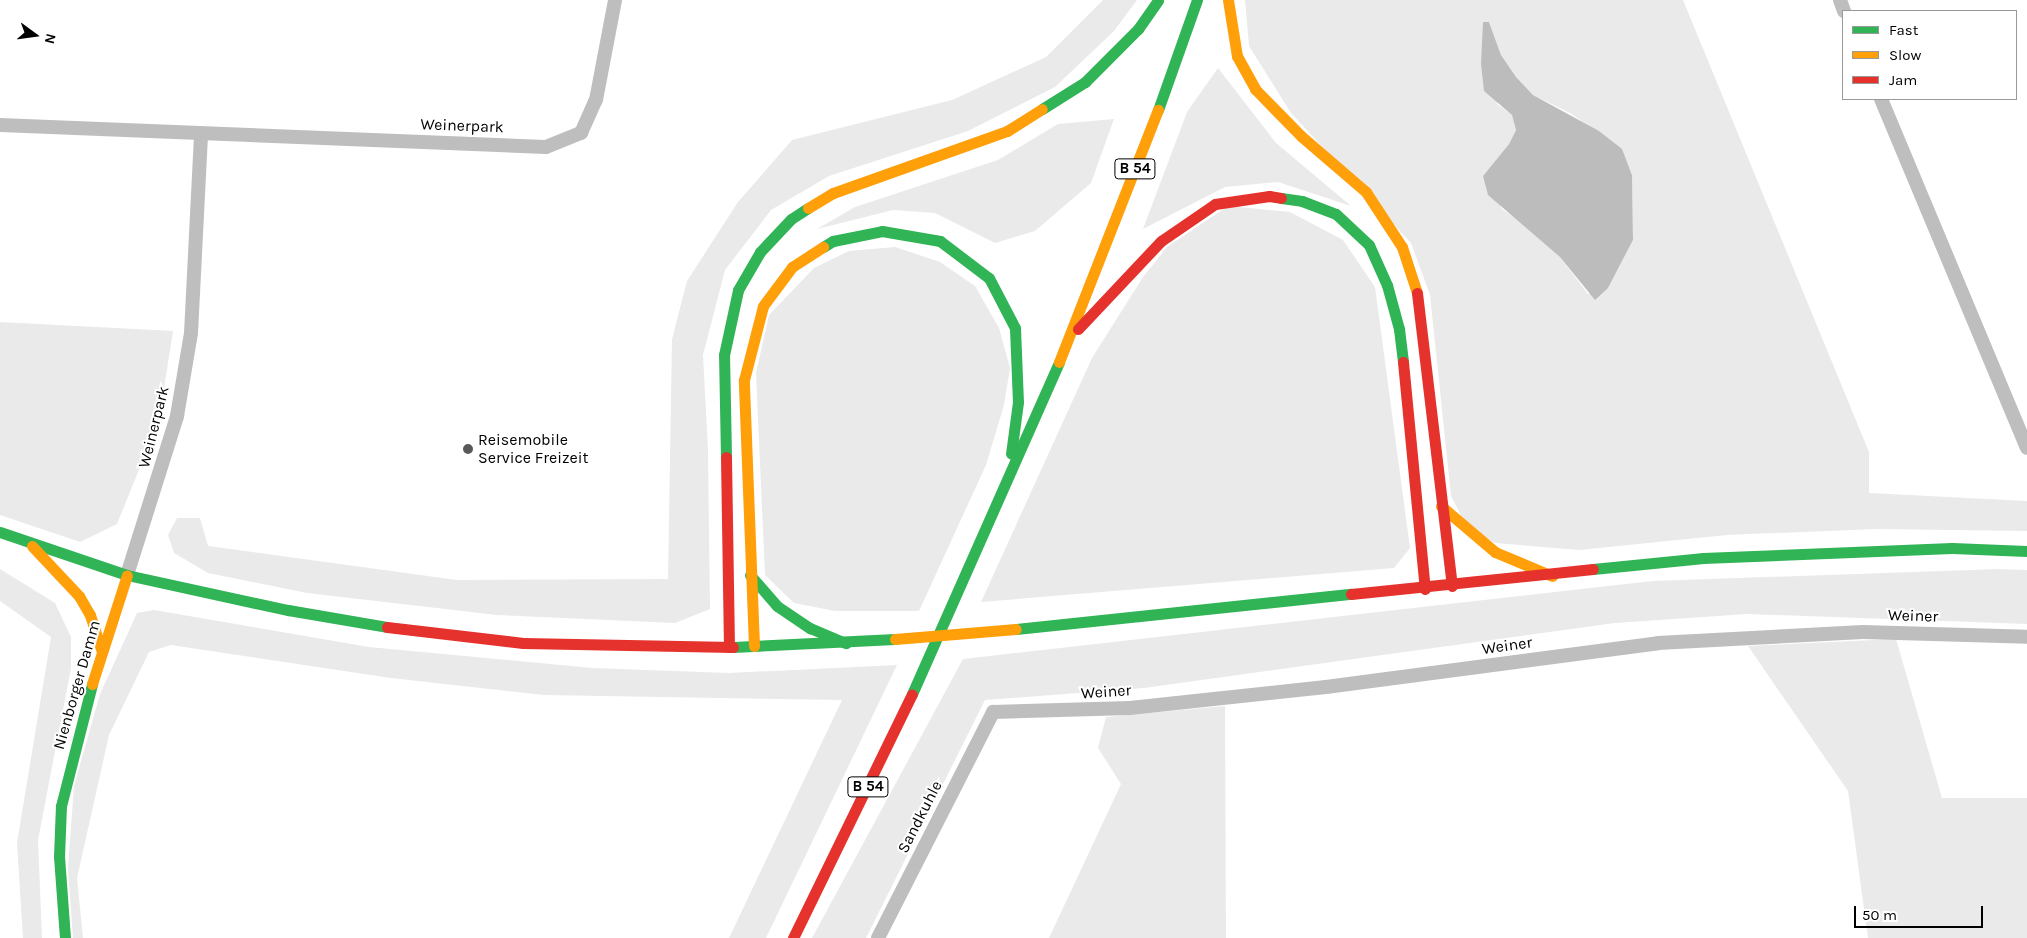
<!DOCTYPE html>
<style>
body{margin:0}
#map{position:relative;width:2027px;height:938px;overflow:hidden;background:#fff;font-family:Karla,sans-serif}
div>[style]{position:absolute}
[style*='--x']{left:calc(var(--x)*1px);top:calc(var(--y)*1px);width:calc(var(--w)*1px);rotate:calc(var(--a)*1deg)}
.green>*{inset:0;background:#eaeaea}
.water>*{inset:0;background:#bcbcbc}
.street>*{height:14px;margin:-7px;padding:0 7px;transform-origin:7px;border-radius:7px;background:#bebebe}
.fast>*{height:11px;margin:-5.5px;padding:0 5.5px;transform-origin:5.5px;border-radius:5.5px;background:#30b455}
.slow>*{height:11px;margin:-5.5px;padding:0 5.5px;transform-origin:5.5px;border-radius:5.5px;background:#ff9f0a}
.jam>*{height:11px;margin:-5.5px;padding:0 5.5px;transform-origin:5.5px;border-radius:5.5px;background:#e5322d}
.slow-bridge>*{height:11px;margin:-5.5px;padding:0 5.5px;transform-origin:5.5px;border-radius:5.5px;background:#ff9f0a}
.dots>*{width:14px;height:14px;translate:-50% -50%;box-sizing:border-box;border:2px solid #fff;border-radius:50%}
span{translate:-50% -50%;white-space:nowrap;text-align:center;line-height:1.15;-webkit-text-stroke:4px #fff;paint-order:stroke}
.shield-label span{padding:1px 4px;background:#fff;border:1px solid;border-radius:4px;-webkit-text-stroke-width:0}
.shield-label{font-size:15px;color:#000;font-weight:700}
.street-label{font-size:16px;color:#000}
.poi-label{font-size:16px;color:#000}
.left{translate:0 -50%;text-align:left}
.legend{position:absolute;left:1842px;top:10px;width:175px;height:90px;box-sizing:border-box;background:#fff;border:1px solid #999;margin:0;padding:6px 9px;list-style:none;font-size:15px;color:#000}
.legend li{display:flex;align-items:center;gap:10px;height:25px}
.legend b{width:25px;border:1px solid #999}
.north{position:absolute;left:10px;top:10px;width:50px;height:50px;-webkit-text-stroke:4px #fff;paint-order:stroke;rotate:104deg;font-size:14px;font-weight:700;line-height:20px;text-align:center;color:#000}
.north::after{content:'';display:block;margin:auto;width:18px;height:22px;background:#000;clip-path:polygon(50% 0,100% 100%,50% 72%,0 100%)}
.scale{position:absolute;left:1854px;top:906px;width:129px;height:22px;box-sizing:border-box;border:2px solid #000;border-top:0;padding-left:6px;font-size:15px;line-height:18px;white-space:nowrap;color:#000;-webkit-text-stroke:4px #fff;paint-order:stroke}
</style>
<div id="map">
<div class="green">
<div style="clip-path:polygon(1103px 0,1137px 0,1114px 31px,1055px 87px,968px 131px,829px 176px,771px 210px,725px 270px,703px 355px,708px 450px,710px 609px,675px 623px,497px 615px,307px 593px,208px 573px,174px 553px,168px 535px,177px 518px,200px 518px,208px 546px,457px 580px,668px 579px,672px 339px,687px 281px,738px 202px,792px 140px,952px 100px,1046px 57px)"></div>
<div style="clip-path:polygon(evenodd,1245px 0,1683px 0,1869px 452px,1869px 493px,2027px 501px,2027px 531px,1876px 529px,1727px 535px,1579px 550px,1495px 543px,1466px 525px,1451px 496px,1430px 295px,1411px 243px,1291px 113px,1249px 46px,1245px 0,1489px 22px,1501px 55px,1516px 77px,1533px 95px,1570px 113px,1621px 149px,1632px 174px,1633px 240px,1608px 288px,1588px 294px,1560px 257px,1530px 228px,1502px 209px,1483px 176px,1509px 144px,1516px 130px,1512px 115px,1497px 104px,1489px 22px)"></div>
<div style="clip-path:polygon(1218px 68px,1276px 143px,1351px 206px,1278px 182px,1225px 187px,1143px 229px,1187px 112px)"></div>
<div style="clip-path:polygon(1114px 119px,1091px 183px,1035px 231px,995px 243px,935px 213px,893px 210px,817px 229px,855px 207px,998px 160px,1058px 124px)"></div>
<div style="clip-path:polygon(1228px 206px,1290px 212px,1343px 240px,1375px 287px,1410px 548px,1394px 568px,981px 602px,1092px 358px,1143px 277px,1167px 247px)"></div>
<div style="clip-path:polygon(895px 247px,940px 262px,975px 286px,999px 328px,1010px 368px,1004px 405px,986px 465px,919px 611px,835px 611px,794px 603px,765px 575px,756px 373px,769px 315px,814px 268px,849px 251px)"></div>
<div style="clip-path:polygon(0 322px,173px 331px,159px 420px,117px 524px,80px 542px,0 515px)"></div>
<div style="clip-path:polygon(0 569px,55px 603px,71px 637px,71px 668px,38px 840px,42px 938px,23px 938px,17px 843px,51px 637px,0 601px)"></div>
<div style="clip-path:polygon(1999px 569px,2027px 570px,2027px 624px,1747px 614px,1615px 623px,1144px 688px,985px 700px,866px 938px,812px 938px,963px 659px,1653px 581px)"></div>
<div style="clip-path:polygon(154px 610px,369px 647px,592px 668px,729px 673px,897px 665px,766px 938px,729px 938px,842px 700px,544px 695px,391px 678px,171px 645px,149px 652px,109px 735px,77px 878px,83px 938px,73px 938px,68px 868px,74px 786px,100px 694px,137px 613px)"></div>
<div style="clip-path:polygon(1896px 639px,1942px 798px,2027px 798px,2027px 938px,1868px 938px,1848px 791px,1748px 646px)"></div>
<div style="clip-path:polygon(1225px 706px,1226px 938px,1049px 938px,1121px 784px,1098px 748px,1106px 717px)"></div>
</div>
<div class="water">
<div style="clip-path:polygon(1483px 22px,1489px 22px,1501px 55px,1516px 77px,1533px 95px,1599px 131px,1622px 149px,1632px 175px,1633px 240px,1608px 288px,1595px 300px,1560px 257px,1488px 195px,1483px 176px,1509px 144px,1516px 130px,1512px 115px,1484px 91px,1481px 64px)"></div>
</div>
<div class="street">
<div style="--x:1840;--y:0;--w:12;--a:70"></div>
<div style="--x:1881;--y:99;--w:378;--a:67.3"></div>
<div style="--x:0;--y:125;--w:546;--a:2.31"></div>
<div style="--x:546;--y:147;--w:38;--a:-22"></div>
<div style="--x:581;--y:133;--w:36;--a:-66"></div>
<div style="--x:596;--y:100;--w:102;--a:-79.2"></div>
<div style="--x:127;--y:575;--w:167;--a:-72.5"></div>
<div style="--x:177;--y:416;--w:84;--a:-80.4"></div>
<div style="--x:191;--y:333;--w:200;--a:-87.1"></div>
<div style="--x:878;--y:938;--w:254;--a:-63"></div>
<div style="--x:993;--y:712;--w:137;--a:-1.7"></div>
<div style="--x:1130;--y:708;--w:197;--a:-6.1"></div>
<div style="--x:1326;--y:687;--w:335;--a:-7.5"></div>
<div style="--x:1658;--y:643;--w:205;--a:-3.1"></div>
<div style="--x:1863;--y:632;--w:164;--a:1.7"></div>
</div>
<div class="fast">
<div style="--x:1042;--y:109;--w:51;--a:-32.1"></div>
<div style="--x:1085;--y:82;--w:75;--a:-45"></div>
<div style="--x:1138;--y:29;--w:35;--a:-55"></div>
<div style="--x:1158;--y:110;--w:117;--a:-70.5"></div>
<div style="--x:1281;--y:198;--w:21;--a:8"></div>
<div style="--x:1302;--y:201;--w:36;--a:21"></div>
<div style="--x:1336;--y:214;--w:45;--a:43.2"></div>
<div style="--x:1369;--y:245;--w:44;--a:65.8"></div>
<div style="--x:1387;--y:285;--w:46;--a:74.7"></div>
<div style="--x:1399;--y:329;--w:33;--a:83"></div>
<div style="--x:823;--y:247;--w:12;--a:-31"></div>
<div style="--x:833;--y:241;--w:50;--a:-11.5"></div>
<div style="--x:882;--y:231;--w:59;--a:9.8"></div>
<div style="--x:940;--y:241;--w:61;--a:37.1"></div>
<div style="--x:989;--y:278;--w:56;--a:62.5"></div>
<div style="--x:1015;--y:328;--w:74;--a:87.7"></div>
<div style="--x:1018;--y:402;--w:52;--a:97.7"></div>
<div style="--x:726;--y:457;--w:102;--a:-91.1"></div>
<div style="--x:724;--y:355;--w:66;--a:-77.8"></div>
<div style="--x:738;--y:290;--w:44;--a:-59.9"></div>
<div style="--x:760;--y:252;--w:45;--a:-46.8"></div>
<div style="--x:791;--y:219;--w:20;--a:-33"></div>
<div style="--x:0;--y:532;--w:134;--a:18.7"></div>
<div style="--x:127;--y:575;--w:165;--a:12.3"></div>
<div style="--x:288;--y:610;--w:100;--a:9.7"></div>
<div style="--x:1593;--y:569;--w:111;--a:-5.7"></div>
<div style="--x:1703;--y:558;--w:249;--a:-2.3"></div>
<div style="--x:1952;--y:548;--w:75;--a:2.3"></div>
<div style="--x:750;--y:575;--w:41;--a:48.9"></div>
<div style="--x:777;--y:606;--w:40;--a:34"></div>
<div style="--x:810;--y:628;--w:39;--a:23"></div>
<div style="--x:1016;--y:629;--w:337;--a:-6"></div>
<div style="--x:733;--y:647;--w:162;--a:-2.8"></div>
<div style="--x:912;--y:694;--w:363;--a:-66.1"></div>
<div style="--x:65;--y:938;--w:81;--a:-94.2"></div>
<div style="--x:59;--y:857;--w:51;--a:-87.8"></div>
<div style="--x:61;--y:806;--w:126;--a:-75.7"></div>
</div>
<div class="slow">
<div style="--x:1228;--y:0;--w:57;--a:80.9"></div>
<div style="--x:1237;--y:56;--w:38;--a:61"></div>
<div style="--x:1255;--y:89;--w:66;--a:45.6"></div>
<div style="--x:1301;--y:136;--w:86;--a:40.7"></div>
<div style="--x:1366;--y:192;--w:66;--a:56.8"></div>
<div style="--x:1402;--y:247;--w:48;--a:71.9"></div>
<div style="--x:808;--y:208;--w:29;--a:-31"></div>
<div style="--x:833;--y:193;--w:185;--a:-19.6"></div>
<div style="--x:1007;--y:131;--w:41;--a:-32.2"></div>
<div style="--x:1059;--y:362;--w:271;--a:-68.6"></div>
<div style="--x:1441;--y:506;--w:71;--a:40.4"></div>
<div style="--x:1495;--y:552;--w:62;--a:22.8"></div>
<div style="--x:32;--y:546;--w:69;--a:46.8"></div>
<div style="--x:79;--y:596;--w:22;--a:60"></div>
<div style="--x:90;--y:615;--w:38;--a:72"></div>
<div style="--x:754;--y:646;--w:266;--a:-92.2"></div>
<div style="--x:744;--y:380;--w:76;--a:-75.6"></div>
<div style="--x:763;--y:306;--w:49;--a:-53.4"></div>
<div style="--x:792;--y:267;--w:37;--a:-33"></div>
<div style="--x:92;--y:684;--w:114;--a:-72.2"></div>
</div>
<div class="jam">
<div style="--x:1417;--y:293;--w:295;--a:83.2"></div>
<div style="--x:1078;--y:329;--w:121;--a:-46.7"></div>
<div style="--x:1161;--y:241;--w:65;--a:-34.4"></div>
<div style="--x:1215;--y:204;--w:55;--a:-8.4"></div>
<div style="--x:1269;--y:196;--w:12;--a:9"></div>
<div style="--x:1403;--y:362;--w:228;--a:84.5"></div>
<div style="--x:726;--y:457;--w:190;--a:89.1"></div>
<div style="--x:1351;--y:594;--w:243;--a:-5.9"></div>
<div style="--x:387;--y:627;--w:137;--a:6.7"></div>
<div style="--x:523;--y:643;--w:210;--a:1.1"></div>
<div style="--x:793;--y:938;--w:271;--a:-64"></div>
</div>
<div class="slow-bridge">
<div style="--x:895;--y:639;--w:121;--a:-4.7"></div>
</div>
<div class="dots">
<div style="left:468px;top:449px;background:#595959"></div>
</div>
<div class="shield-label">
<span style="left:1135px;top:169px">B 54</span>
<span style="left:868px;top:787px">B 54</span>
</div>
<div class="street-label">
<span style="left:462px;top:126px;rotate:2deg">Weinerpark</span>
<span style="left:154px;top:427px;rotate:-76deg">Weinerpark</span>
<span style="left:1913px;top:616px;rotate:2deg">Weiner</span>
<span style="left:1507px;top:646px;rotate:-8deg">Weiner</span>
<span style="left:77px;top:685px;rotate:-74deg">Nienborger Damm</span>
<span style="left:1106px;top:692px;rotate:-4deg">Weiner</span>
<span style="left:920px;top:817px;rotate:-63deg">Sandkuhle</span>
</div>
<div class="poi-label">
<span class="left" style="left:478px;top:449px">Reisemobile<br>Service Freizeit</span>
</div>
<ul class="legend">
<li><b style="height:6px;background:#30b455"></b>Fast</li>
<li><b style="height:6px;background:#ff9f0a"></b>Slow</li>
<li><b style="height:6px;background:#e5322d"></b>Jam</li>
</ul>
<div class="north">N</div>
<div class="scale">50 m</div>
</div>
